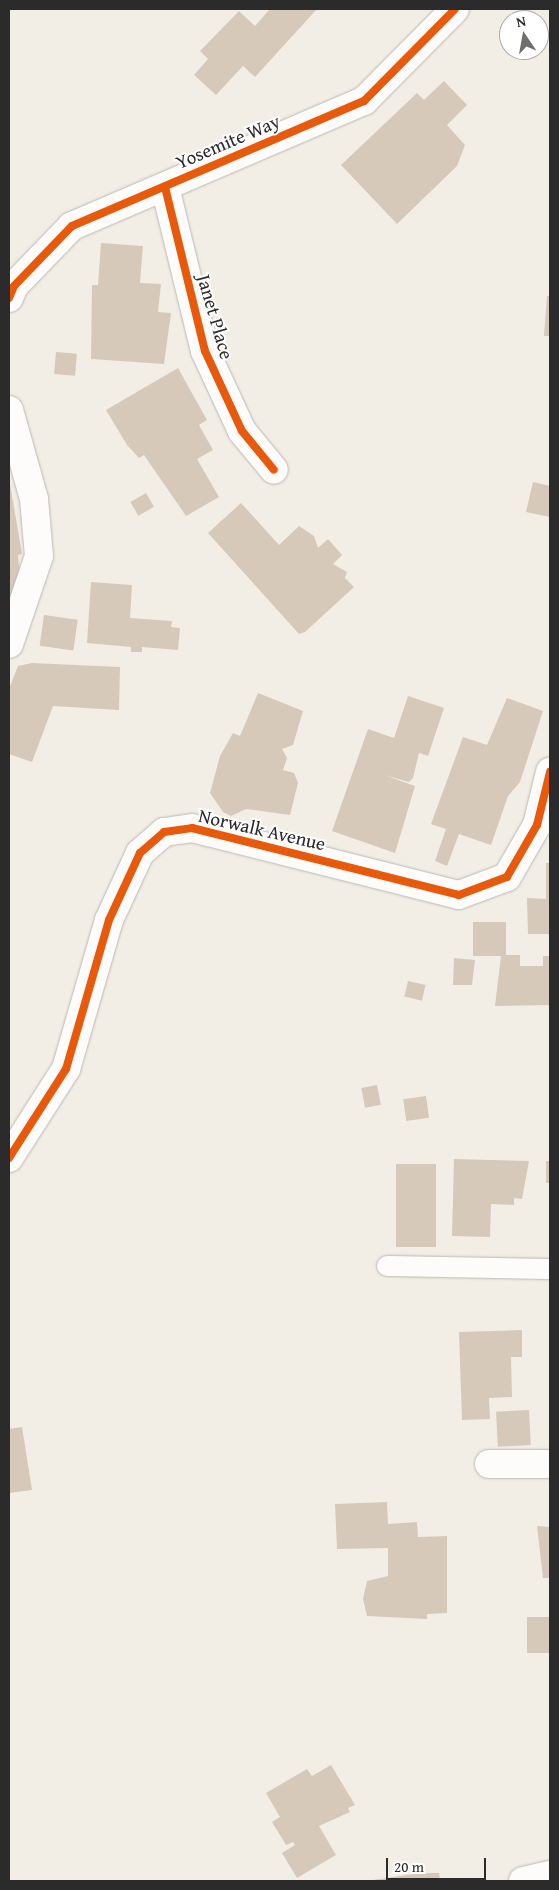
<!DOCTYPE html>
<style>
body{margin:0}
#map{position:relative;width:559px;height:1890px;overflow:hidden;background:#f2eee5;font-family:"Gentium Book Plus",serif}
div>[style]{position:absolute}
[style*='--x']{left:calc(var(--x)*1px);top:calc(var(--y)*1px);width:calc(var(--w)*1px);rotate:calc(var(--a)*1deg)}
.building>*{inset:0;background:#d6c9ba;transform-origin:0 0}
.roads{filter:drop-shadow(0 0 1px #bab8b3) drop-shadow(0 0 1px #bab8b3)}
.service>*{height:20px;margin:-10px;padding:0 10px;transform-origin:10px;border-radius:10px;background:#fdfcfb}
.minor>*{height:28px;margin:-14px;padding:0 14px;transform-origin:14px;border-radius:14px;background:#fdfcfb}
.cycleway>*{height:8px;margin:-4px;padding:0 4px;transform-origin:4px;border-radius:4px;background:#e8590c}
span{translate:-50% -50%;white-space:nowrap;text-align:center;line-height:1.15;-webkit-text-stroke:4px #fff;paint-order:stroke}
.street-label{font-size:19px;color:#2b2b2b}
.frame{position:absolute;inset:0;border:10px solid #2b2b2b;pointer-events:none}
.north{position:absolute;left:499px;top:10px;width:50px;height:50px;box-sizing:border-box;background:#fff;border:1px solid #aaa;border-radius:50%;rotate:348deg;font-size:14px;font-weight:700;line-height:20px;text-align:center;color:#2b2b2b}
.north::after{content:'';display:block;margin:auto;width:18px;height:22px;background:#716f6c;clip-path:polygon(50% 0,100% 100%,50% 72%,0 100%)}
.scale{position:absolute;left:386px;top:1858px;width:100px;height:22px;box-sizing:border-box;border:2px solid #2b2b2b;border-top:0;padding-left:6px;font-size:15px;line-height:18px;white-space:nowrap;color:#2b2b2b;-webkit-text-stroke:4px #fff;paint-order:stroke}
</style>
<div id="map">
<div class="building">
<div style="clip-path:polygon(270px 9px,317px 9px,255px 77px,243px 66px,216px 95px,194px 75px,208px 59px,200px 51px,239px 11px,255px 26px)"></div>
<div style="clip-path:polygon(444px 81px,467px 105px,447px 125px,465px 145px,457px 166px,397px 224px,341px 165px,417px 93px,424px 100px)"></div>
<div style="clip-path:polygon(101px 243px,143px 246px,140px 283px,161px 284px,158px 312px,171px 313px,164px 364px,91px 359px,92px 285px,98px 285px)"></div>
<div style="clip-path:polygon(547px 296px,550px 296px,550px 336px,544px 336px)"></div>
<div style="left:56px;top:352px;width:21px;height:22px;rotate:5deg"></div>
<div style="clip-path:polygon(178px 368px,207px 420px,199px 425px,213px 450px,197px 459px,219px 497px,186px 516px,144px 455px,139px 458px,127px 445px,106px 410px)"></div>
<div style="clip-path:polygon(9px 478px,22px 554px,18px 555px,20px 577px,9px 606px)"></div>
<div style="clip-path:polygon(533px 482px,550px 486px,550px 517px,526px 512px)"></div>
<div style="left:146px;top:493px;width:16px;height:18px;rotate:60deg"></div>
<div style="clip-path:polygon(241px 503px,279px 545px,299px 526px,314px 536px,318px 548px,328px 539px,342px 555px,333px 564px,347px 572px,345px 578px,354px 587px,305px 632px,299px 634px,208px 533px)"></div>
<div style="clip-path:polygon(91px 582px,132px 585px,130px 618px,172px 621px,171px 627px,180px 628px,178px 650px,142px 647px,142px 652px,131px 652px,131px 647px,87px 643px)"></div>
<div style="left:44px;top:615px;width:34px;height:31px;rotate:8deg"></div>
<div style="clip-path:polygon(32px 663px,120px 667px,119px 710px,53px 706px,32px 762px,9px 754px,9px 689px,18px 666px)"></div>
<div style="clip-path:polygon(258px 693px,303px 711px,293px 745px,282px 749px,287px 758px,283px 770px,294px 773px,298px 783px,290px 815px,246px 809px,231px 816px,223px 812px,210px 793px,220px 756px,233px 733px,240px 736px)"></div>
<div style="clip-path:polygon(408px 696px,444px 708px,428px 756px,419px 753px,413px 778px,409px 782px,384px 775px,415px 786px,395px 853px,332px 831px,368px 729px,394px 738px)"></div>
<div style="clip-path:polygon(507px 698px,543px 711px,520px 782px,508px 796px,491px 845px,459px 834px,447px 866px,435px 861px,446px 829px,431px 824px,463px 737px,487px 745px)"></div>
<div style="clip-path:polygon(546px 863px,550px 863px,550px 934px,528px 934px,527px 898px,546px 899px)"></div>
<div style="clip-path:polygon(473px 922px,506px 922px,506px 955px,520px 955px,520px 966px,543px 966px,543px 956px,550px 956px,550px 1005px,495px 1006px,501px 956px,473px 956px)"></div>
<div style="clip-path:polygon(454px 958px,475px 960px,472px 985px,453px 985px)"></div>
<div style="left:408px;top:981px;width:18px;height:16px;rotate:13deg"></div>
<div style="left:377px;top:1085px;width:20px;height:16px;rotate:79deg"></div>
<div style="left:426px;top:1096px;width:22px;height:23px;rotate:82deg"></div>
<div style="clip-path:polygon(454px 1159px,529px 1161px,522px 1199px,514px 1198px,514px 1205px,491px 1204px,490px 1237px,452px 1236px)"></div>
<div style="left:546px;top:1161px;width:4px;height:22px"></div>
<div style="left:396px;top:1164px;width:40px;height:83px"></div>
<div style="clip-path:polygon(522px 1330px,522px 1357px,511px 1357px,512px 1397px,489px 1398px,490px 1419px,462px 1420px,459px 1332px)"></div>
<div style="left:529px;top:1410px;width:35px;height:33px;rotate:87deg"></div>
<div style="clip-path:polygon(22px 1427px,32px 1490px,9px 1493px,9px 1429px)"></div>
<div style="clip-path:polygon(387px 1502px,388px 1524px,417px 1522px,418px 1537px,447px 1536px,447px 1613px,427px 1614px,427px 1619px,367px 1616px,363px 1599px,367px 1581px,388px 1576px,388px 1548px,337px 1549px,335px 1504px)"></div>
<div style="clip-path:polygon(537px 1526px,550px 1527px,550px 1578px,543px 1578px)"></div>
<div style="left:527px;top:1617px;width:23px;height:36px"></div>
<div style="clip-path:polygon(331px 1765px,355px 1805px,348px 1808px,350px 1812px,319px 1826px,336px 1855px,297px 1878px,282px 1853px,295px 1845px,293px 1842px,286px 1845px,272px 1822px,280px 1817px,266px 1793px,307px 1769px,312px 1776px)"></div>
<div style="clip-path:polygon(420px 1873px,439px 1873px,440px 1881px,366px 1881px)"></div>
</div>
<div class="roads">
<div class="service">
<div style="--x:387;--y:1266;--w:163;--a:1.1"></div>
</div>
<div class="minor">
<div style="--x:165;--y:187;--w:169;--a:76.3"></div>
<div style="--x:205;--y:351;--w:88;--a:65.2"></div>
<div style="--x:242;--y:431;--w:50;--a:50.6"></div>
<div style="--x:9;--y:298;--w:13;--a:-67"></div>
<div style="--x:14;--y:286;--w:83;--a:-46"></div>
<div style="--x:72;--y:226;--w:318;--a:-23.2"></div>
<div style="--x:364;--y:101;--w:129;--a:-45.3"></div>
<div style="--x:9;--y:410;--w:92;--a:74.3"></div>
<div style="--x:34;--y:499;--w:57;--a:85"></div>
<div style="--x:39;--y:556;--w:93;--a:108.8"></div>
<div style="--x:9;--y:1158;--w:106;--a:-57.4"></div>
<div style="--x:66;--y:1069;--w:155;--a:-73.9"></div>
<div style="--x:109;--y:920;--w:74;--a:-65.2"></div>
<div style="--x:140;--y:853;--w:32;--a:-41"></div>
<div style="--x:164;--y:832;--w:28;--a:-8"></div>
<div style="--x:192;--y:828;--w:275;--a:14.1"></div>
<div style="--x:459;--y:895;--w:51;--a:-20.6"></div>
<div style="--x:507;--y:877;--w:60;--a:-60"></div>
<div style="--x:537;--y:825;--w:55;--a:-76.2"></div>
<div style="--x:489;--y:1464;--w:61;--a:0"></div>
<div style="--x:523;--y:1881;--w:28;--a:-13"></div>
</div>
</div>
<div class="cycleway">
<div style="--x:165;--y:187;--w:169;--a:76.3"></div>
<div style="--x:205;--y:351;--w:88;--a:65.2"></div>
<div style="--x:242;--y:431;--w:50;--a:50.6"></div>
<div style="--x:9;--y:298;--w:13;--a:-67"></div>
<div style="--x:14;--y:286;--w:83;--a:-46"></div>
<div style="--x:72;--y:226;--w:318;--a:-23.2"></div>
<div style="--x:364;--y:101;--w:129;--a:-45.3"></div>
<div style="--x:9;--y:1158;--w:106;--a:-57.4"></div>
<div style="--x:66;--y:1069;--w:155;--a:-73.9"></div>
<div style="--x:109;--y:920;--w:74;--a:-65.2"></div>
<div style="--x:140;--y:853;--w:32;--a:-41"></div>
<div style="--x:164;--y:832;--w:28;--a:-8"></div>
<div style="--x:192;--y:828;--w:275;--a:14.1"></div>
<div style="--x:459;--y:895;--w:51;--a:-20.6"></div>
<div style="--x:507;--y:877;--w:60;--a:-60"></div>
<div style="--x:537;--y:825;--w:55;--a:-76.2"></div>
</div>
<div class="street-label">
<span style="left:228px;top:142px;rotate:-23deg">Yosemite Way</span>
<span style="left:215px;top:317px;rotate:74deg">Janet Place</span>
<span style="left:262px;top:830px;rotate:13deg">Norwalk Avenue</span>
</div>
<div class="frame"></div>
<div class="north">N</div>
<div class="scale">20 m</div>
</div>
